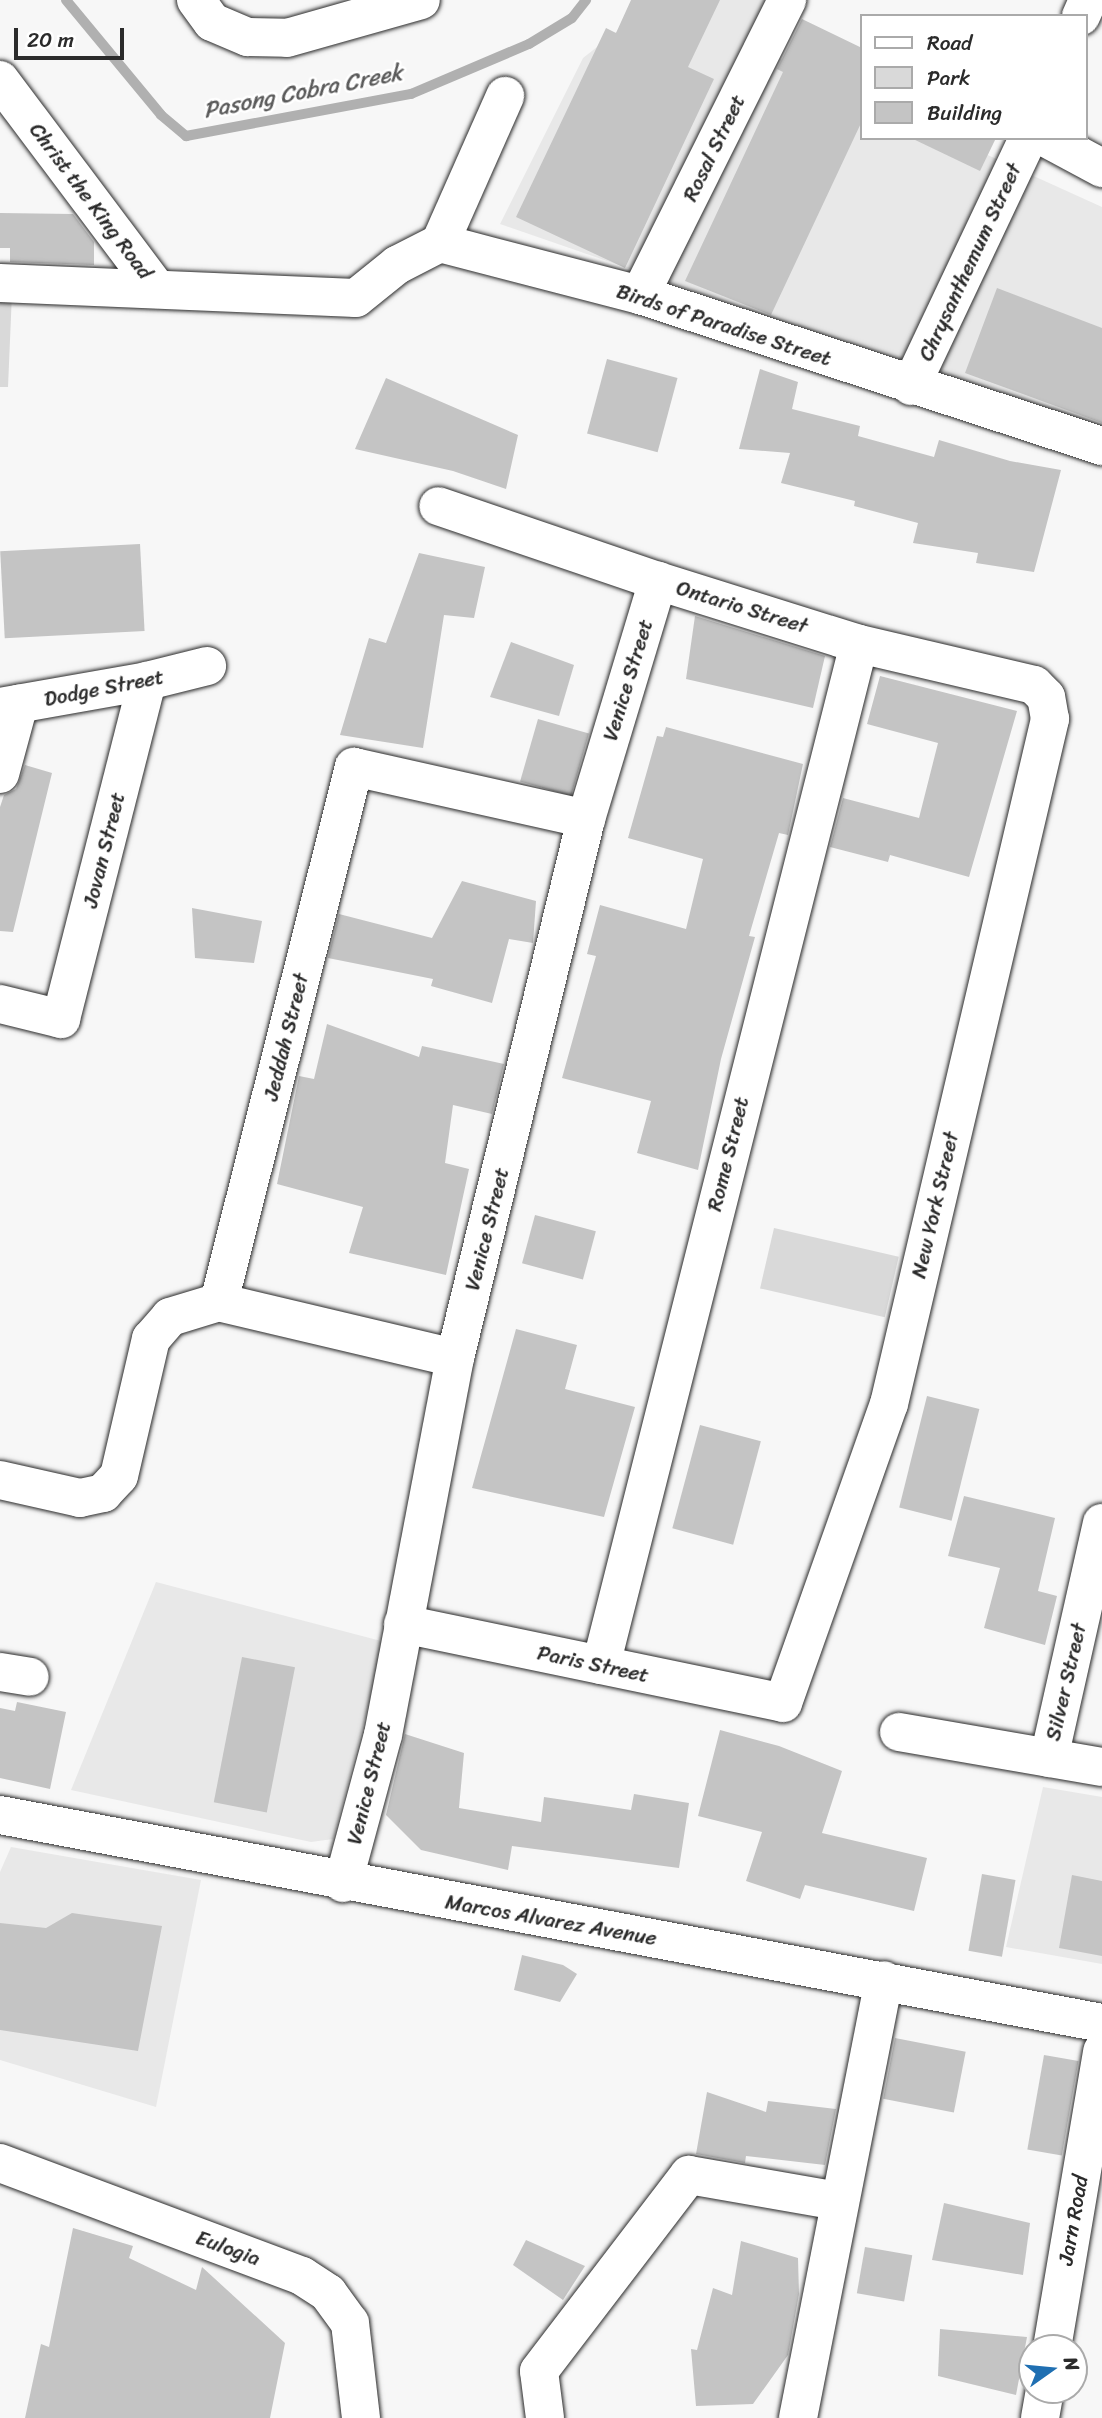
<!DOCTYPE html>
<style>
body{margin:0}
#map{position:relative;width:1102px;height:2418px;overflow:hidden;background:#f7f7f7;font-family:Sriracha,sans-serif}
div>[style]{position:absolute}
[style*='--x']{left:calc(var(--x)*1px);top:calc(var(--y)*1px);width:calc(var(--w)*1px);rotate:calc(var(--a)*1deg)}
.built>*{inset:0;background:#e8e8e8}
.green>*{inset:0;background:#d9d9d9;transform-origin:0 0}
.stream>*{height:10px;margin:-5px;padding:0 5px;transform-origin:5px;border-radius:5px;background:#b0b0b0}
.building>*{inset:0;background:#c4c4c4;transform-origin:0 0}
.roads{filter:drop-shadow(0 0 2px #2b2b2b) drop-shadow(0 0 2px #2b2b2b)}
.minor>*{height:38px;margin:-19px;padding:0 19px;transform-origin:19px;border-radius:19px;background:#fff}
.major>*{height:38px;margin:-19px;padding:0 19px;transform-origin:19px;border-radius:19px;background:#fff}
span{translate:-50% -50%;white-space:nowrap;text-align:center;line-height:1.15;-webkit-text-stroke:5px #fff;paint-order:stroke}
.street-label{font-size:21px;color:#2b2b2b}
.water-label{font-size:23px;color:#5a5a5a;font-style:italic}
.legend{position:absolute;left:860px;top:14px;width:228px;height:126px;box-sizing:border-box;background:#fff;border:2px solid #aaa;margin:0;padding:9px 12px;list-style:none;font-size:21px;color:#2b2b2b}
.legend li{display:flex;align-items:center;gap:14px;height:35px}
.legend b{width:35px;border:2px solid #aaa}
.north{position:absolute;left:1018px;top:2334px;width:70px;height:70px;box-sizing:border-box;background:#fff;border:2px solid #aaa;border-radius:50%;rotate:75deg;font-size:19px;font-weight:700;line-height:28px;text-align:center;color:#2b2b2b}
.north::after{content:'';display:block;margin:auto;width:24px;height:32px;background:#1f6fb2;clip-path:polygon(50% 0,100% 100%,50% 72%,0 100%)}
.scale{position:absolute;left:14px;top:28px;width:110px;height:32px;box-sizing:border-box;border:4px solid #2b2b2b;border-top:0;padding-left:9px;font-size:21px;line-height:24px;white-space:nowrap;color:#2b2b2b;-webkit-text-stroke:5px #fff;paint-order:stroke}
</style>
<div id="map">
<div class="built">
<div style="clip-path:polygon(645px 0,767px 0,747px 43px,862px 97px,862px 138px,950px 138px,1102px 207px,1102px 432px,500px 224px,583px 58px,638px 15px)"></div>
<div style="clip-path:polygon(156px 1582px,385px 1642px,333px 1839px,311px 1842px,71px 1790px)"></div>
<div style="clip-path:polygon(1043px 1787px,1102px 1797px,1102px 1964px,1006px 1947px)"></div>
<div style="clip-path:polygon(11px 1847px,201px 1880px,156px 2107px,0 2060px,0 1872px)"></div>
</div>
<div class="green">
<div style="clip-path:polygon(0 292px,12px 293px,8px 387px,0 387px)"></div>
<div style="left:774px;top:1228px;width:128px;height:62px;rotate:13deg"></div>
</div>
<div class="stream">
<div style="--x:66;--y:0;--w:149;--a:50.4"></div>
<div style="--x:161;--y:115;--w:33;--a:40"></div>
<div style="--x:186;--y:136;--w:229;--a:-10.6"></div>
<div style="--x:411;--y:94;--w:128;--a:-23"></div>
<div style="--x:529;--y:44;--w:50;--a:-31.2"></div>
<div style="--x:572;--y:18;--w:23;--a:-52"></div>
</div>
<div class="building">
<div style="clip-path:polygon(631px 0,720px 0,688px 67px,714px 79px,625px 268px,516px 217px,606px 28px,616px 33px)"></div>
<div style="clip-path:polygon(802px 19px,862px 48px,862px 121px,771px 315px,685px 281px,783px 72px,777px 69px)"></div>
<div style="clip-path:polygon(911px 138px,996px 138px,980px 171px)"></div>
<div style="clip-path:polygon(0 213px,73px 214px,94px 242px,94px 265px,10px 262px,10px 248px,0 248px)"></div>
<div style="clip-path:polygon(997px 288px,1102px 328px,1102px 423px,965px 373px)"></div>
<div style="left:607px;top:359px;width:73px;height:77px;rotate:15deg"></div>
<div style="clip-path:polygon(760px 369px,798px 382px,792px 409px,860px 426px,858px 436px,934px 457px,939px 440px,1010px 461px,1061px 470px,1034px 572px,976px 563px,978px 553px,913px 543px,918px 523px,854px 506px,855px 501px,781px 483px,790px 453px,739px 449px)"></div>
<div style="clip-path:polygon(386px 378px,518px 435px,506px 489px,453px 471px,355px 449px)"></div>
<div style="left:140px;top:544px;width:87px;height:140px;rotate:87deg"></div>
<div style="clip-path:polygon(419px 553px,485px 567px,474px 618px,444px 615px,423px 748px,340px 735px,369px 638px,386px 643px)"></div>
<div style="clip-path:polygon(695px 616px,825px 656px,813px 708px,686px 679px)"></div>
<div style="clip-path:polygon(511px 642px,574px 665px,559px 716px,490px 697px)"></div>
<div style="clip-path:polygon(880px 676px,1017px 711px,969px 877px,890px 855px,888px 862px,830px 847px,843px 798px,919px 818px,938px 743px,867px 724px)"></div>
<div style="left:538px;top:719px;width:53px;height:65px;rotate:16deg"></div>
<div style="clip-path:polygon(666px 727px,803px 764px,788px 835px,779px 833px,749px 936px,755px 937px,721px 1059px,698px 1170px,637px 1153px,651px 1101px,562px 1078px,596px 956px,587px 954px,600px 905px,686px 929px,703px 859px,628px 838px,657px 736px,663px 737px)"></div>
<div style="clip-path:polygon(25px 765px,52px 773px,13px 932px,0 931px,0 807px,4px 795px,16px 789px)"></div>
<div style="clip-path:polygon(462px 881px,536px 901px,533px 943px,509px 939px,492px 1003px,431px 986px,433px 979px,328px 958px,339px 914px,432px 938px)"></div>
<div style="clip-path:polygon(192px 908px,262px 921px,254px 963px,195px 958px)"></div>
<div style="clip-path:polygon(327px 1024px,419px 1057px,422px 1046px,504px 1064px,492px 1114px,453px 1105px,445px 1163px,469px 1169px,446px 1275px,349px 1253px,363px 1207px,277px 1184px,299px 1076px,314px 1079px)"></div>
<div style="left:535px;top:1215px;width:63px;height:50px;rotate:15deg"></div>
<div style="clip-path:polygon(516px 1329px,577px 1345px,565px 1389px,635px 1407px,604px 1517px,472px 1488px)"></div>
<div style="left:927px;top:1396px;width:54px;height:115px;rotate:14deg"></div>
<div style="left:700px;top:1425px;width:63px;height:107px;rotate:15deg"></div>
<div style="clip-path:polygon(964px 1496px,1055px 1518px,1038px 1591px,1057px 1596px,1045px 1645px,984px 1628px,1000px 1568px,948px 1556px)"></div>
<div style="left:242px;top:1657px;width:54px;height:148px;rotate:11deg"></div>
<div style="clip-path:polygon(17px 1702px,66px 1712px,50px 1789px,0 1778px,0 1708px,15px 1711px)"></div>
<div style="clip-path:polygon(720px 1730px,779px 1746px,842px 1771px,822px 1833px,927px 1858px,914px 1911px,805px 1885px,800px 1899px,746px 1881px,762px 1832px,698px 1816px)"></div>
<div style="clip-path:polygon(405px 1734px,464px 1753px,459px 1808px,541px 1822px,544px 1797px,631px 1810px,634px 1794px,689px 1803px,679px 1868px,512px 1846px,508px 1870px,421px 1850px,386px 1815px)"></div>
<div style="left:982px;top:1874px;width:34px;height:78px;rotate:10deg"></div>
<div style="clip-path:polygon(1072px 1875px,1102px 1881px,1102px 1956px,1059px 1948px)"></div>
<div style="clip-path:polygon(72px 1913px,162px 1926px,138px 2051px,0 2030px,0 1923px,46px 1928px)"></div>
<div style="clip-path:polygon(522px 1955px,563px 1965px,577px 1974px,560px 2002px,514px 1990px)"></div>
<div style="left:895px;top:2038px;width:72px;height:62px;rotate:11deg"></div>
<div style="left:1044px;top:2055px;width:35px;height:96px;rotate:10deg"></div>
<div style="clip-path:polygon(707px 2092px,766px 2112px,768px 2101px,836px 2109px,825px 2165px,746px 2156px,745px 2163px,696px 2154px)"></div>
<div style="clip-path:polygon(944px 2203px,1030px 2223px,1023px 2275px,932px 2260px)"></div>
<div style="clip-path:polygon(73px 2228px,133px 2246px,129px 2258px,196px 2290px,202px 2267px,285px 2343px,270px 2418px,25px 2418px,41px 2344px,49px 2347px)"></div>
<div style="clip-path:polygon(526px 2240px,585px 2266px,563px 2300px,513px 2265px)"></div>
<div style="clip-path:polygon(741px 2241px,798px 2258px,799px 2294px,788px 2355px,753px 2404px,696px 2406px,691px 2349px,697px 2350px,713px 2288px,732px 2295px)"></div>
<div style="left:865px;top:2247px;width:48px;height:47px;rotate:10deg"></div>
<div style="clip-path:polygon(940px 2329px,1027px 2337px,1016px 2395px,938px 2376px)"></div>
</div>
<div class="roads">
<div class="minor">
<div style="--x:196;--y:0;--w:27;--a:54"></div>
<div style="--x:212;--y:22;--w:39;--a:23"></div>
<div style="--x:248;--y:37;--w:39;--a:1"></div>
<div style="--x:287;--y:38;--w:139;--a:-15.8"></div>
<div style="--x:1081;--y:16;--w:17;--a:-66"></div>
<div style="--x:0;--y:80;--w:261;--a:53.1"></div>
<div style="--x:1046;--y:138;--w:64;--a:28.2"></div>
<div style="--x:440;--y:243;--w:161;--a:-66.1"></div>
<div style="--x:0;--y:283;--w:356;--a:2.4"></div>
<div style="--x:356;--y:298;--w:53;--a:-38.8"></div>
<div style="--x:397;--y:265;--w:48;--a:-27.1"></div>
<div style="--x:440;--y:243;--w:207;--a:14.6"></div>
<div style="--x:640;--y:295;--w:486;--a:18.1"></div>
<div style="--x:640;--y:295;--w:330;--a:-63.5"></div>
<div style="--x:911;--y:386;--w:274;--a:-64.7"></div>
<div style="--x:0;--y:707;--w:149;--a:-10"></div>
<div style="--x:147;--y:681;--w:62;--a:-14"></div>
<div style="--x:0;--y:774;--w:73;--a:-74.8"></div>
<div style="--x:0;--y:1004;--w:63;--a:13.8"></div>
<div style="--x:61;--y:1019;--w:349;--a:-75.7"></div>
<div style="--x:455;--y:1358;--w:243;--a:-166.7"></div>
<div style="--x:219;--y:1302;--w:552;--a:-75.84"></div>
<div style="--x:354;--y:767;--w:238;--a:12.6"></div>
<div style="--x:0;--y:1480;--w:82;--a:12.7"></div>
<div style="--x:80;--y:1498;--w:24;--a:-12"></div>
<div style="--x:103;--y:1493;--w:23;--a:-47"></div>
<div style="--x:119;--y:1476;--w:141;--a:-76.9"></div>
<div style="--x:151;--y:1339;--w:29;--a:-49"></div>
<div style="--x:170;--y:1317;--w:51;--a:-17"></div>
<div style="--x:403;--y:1624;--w:388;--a:11.7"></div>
<div style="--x:783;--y:1703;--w:317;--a:-70.5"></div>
<div style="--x:889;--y:1404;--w:704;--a:-76.77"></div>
<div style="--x:1050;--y:719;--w:22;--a:-100"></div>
<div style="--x:1046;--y:697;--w:17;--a:-135"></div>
<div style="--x:1034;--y:685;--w:180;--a:-166.8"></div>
<div style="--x:859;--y:644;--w:211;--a:-162.6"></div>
<div style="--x:658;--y:581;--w:232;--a:-161.2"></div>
<div style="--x:601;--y:1665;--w:1053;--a:-75.82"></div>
<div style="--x:0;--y:1672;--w:30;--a:9"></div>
<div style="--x:899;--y:1732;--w:206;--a:9.8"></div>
<div style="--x:1049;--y:1758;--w:241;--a:-77.3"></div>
<div style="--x:343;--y:1883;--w:153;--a:-74.9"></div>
<div style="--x:383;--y:1735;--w:384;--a:-79.2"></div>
<div style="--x:455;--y:1358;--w:555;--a:-76.34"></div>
<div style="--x:586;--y:819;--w:249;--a:-73.2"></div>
<div style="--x:0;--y:2163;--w:322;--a:20.5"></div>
<div style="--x:302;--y:2276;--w:31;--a:33"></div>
<div style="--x:328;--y:2293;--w:37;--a:54"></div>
<div style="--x:350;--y:2323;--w:96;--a:83.4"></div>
<div style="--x:1052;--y:2348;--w:301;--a:-80.4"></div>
<div style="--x:545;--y:2418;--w:47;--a:-97.3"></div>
<div style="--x:539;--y:2371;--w:247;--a:-52.6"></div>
<div style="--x:689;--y:2175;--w:151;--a:9.9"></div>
<div style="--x:798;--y:2418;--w:446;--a:-78.9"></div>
<div style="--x:1040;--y:2418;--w:28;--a:-80"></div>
</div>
<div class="major">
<div style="--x:0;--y:1815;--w:1121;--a:10.69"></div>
</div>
</div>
<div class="street-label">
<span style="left:714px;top:148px;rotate:-64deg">Rosal Street</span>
<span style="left:91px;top:201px;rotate:53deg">Christ the King Road</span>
<span style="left:970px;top:262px;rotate:-65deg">Chrysanthemum Street</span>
<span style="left:724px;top:325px;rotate:18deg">Birds of Paradise Street</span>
<span style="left:742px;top:607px;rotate:17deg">Ontario Street</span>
<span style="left:628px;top:680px;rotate:-73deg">Venice Street</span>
<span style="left:104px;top:688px;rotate:-11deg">Dodge Street</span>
<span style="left:104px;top:850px;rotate:-76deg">Jovan Street</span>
<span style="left:286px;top:1037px;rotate:-76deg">Jeddah Street</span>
<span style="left:728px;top:1154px;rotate:-76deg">Rome Street</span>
<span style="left:935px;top:1205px;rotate:-77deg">New York Street</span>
<span style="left:487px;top:1229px;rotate:-76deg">Venice Street</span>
<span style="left:593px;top:1664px;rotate:12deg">Paris Street</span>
<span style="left:1066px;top:1682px;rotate:-77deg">Silver Street</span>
<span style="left:369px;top:1783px;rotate:-76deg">Venice Street</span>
<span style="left:551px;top:1920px;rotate:10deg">Marcos Alvarez Avenue</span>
<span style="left:1073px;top:2220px;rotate:-80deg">Jarn Road</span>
<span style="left:228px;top:2248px;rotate:20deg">Eulogia</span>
</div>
<div class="water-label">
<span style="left:303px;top:92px;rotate:-11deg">Pasong Cobra Creek</span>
</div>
<ul class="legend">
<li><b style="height:9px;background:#fff"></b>Road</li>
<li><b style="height:19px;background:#d9d9d9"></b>Park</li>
<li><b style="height:19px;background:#c4c4c4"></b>Building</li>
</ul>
<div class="north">N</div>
<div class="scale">20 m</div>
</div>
